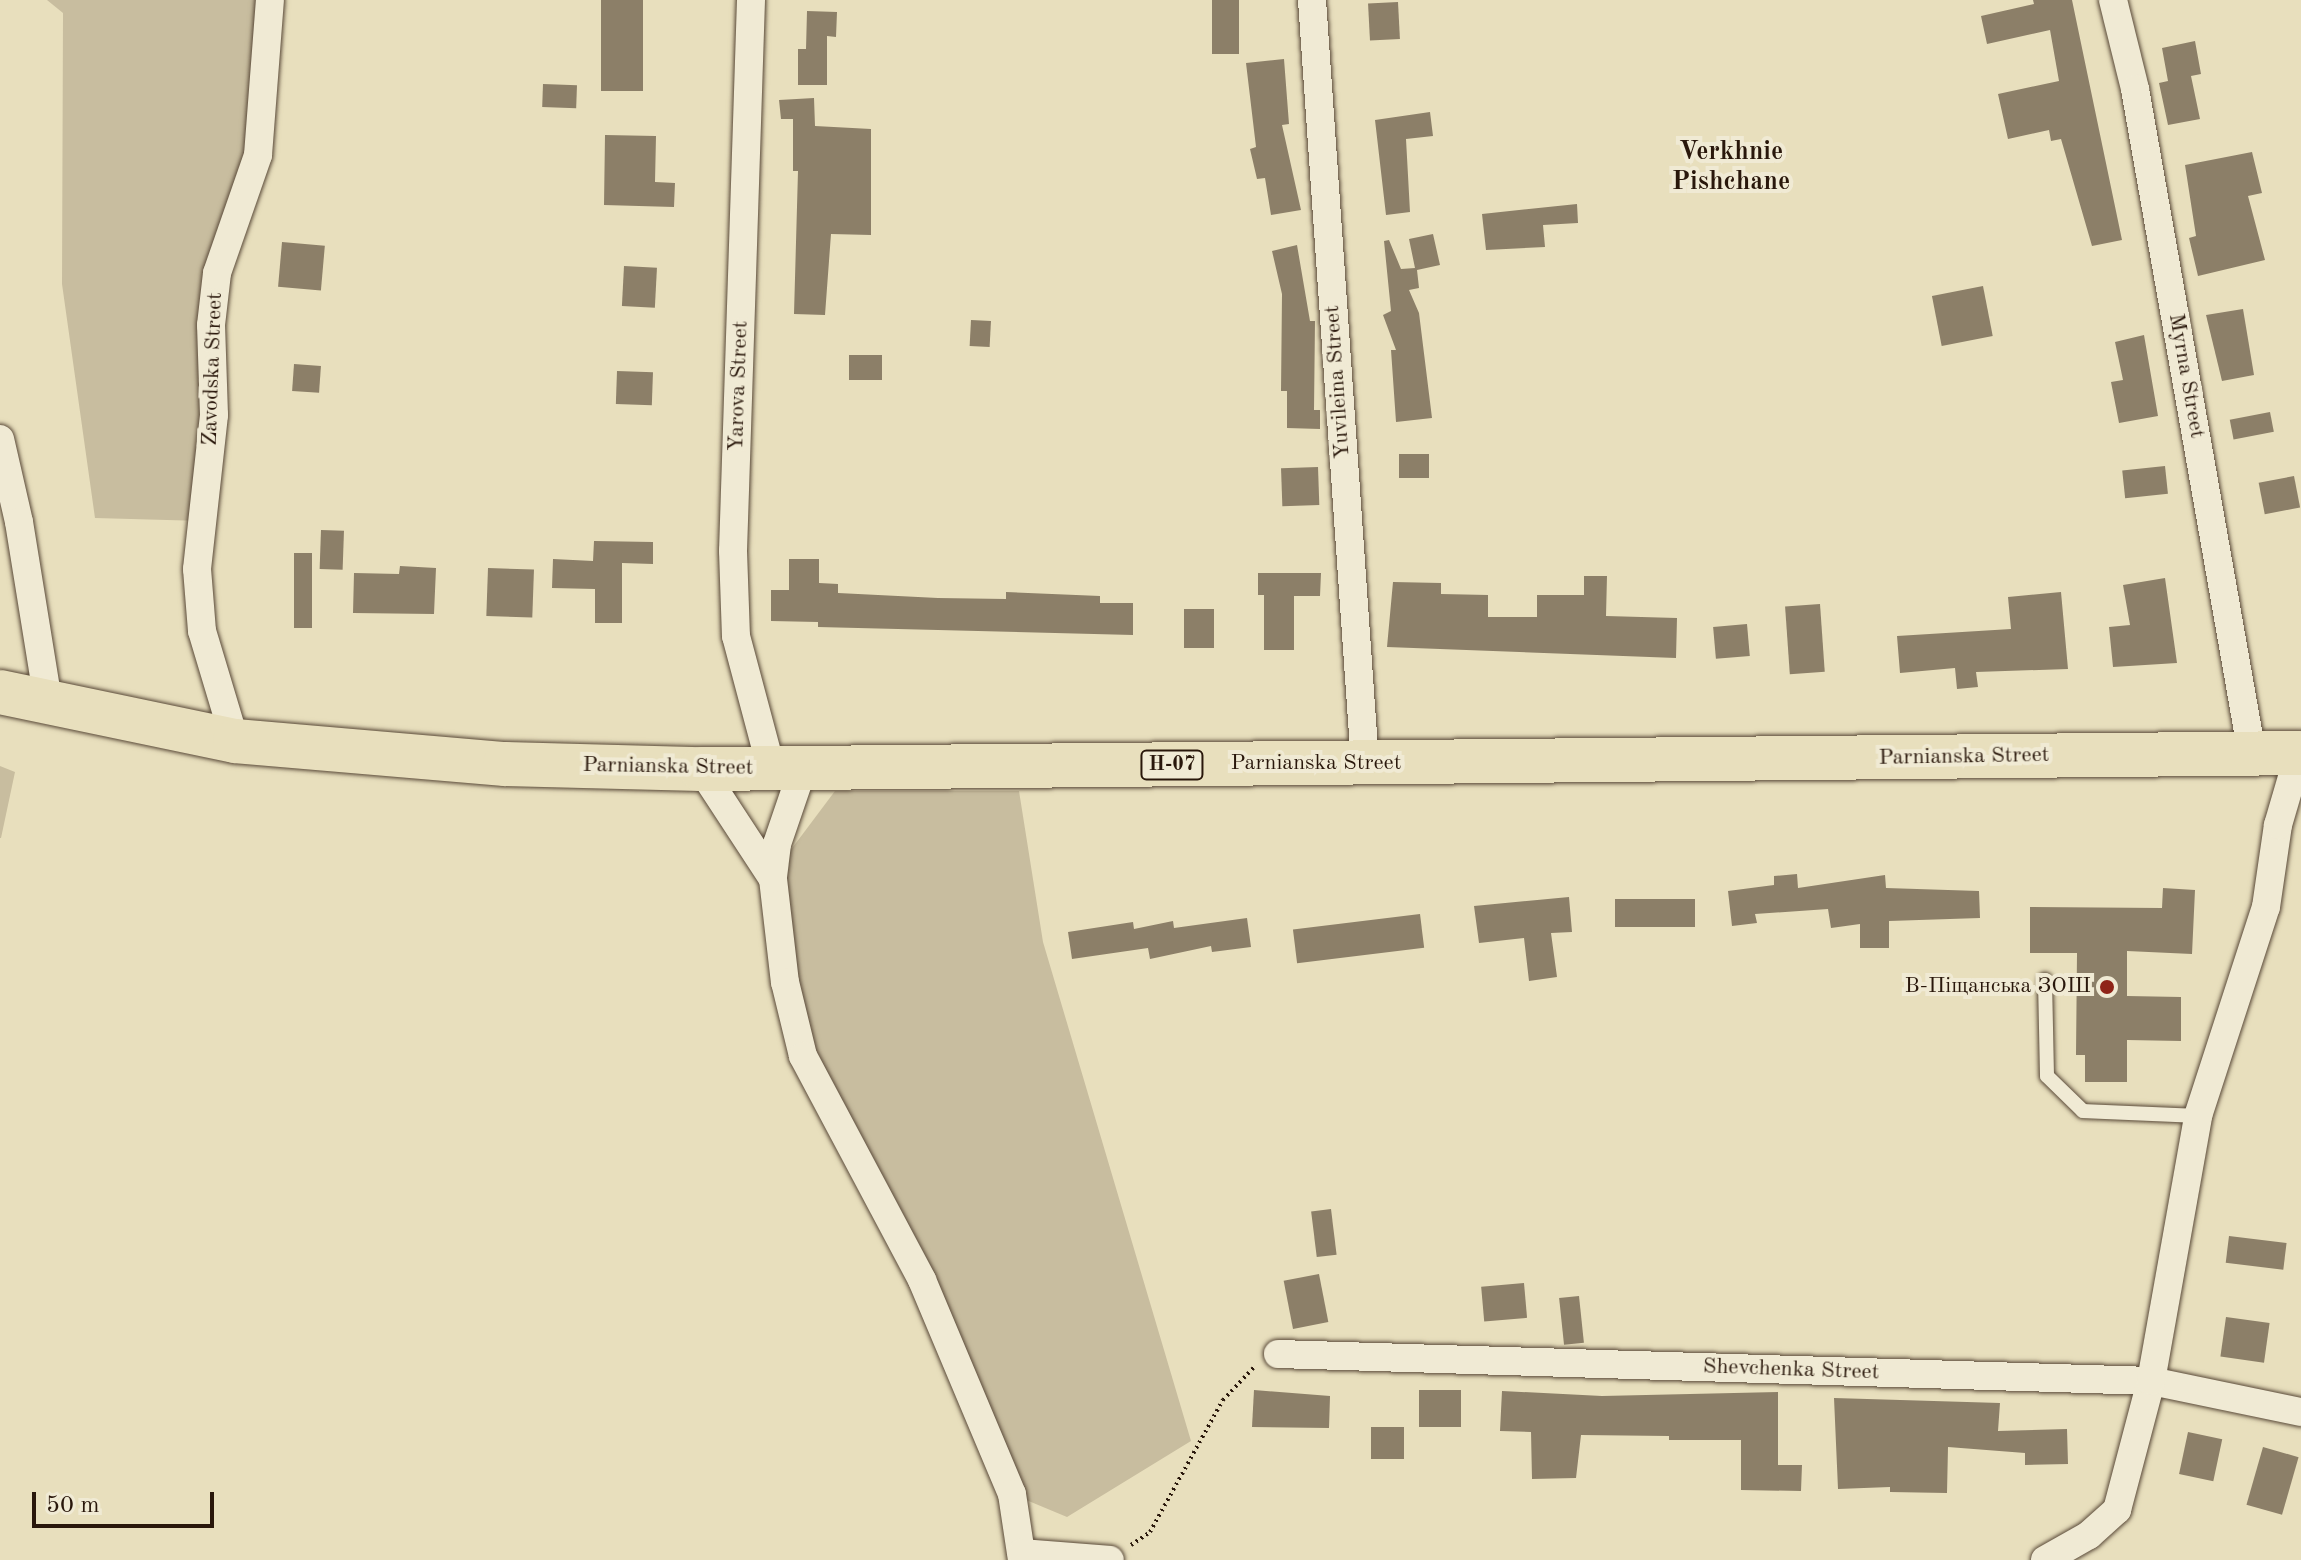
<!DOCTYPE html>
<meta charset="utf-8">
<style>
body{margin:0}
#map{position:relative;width:2301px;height:1560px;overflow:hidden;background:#e8dfbd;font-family:"Old Standard TT",serif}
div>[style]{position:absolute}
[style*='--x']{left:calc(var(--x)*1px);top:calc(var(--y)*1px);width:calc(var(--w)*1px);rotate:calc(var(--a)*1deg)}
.green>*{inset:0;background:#c8bd9f}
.building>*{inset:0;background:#8c7f68;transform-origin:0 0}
.path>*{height:4px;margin-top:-2px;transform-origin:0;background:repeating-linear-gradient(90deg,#29170b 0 2px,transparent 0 6px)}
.roads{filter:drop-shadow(0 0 2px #594938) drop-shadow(0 0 2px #594938)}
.service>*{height:14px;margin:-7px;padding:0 7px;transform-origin:7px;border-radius:7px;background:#f0ead4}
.minor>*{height:28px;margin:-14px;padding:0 14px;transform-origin:14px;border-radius:14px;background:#f0ead4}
.primary>*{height:44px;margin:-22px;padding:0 22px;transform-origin:22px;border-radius:22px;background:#e8dfbd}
.dots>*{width:22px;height:22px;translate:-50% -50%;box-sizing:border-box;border:4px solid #f0ead4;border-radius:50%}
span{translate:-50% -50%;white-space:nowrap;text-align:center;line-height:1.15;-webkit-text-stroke:8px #f0ead4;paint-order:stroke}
.shield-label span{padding:2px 6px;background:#f0ead4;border:2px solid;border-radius:6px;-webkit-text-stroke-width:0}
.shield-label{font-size:20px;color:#29170b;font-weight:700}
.street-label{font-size:22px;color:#29170b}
.poi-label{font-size:22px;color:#29170b}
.right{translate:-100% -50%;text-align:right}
.quarter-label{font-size:26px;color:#29170b;font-weight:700}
.scale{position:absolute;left:32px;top:1492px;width:182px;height:36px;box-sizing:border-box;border:4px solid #29170b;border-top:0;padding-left:10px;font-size:24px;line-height:28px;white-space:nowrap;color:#29170b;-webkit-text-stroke:6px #f0ead4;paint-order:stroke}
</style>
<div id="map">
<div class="green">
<div style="clip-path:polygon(47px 0,270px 0,266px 76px,218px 273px,203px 521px,95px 518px,62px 284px,63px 13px)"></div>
<div style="clip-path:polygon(0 766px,15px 772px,1px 838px,0 838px)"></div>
<div style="clip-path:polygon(835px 791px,1019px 791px,1043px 942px,1191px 1441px,1067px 1517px,1012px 1494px,847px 1146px,785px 982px,787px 855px)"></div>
</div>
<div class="building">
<div style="left:601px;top:0;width:42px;height:91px"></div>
<div style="left:1212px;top:0;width:27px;height:54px"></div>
<div style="clip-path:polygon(2033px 0,2072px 0,2122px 240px,2092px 246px,2061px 139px,2051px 141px,2049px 130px,2008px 139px,1998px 94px,2059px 81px,2050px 30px,1987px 44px,1981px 16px,2034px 4px)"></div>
<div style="left:1398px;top:2px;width:37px;height:30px;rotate:87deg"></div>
<div style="clip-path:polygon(807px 11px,837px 12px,836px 37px,827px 36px,827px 85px,798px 85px,798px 49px,806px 49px)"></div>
<div style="clip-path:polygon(2195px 41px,2201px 74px,2191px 76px,2200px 119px,2168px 125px,2159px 83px,2168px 81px,2162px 48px)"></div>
<div style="clip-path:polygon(1284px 59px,1289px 124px,1282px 125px,1301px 210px,1271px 215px,1265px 178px,1257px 179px,1250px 149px,1256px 147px,1246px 63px)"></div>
<div style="left:543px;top:84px;width:34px;height:23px;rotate:2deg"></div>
<div style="clip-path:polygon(814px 98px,815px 126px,871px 129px,871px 235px,831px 234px,825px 315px,794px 314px,798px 171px,793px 171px,793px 119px,781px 119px,779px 100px)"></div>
<div style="clip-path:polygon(1430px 112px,1433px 136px,1406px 139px,1410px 212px,1386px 215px,1375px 120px)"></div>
<div style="clip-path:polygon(605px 135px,656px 136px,655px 182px,675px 183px,674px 207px,604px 205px)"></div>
<div style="clip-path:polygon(2252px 152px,2262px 193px,2248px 196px,2265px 260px,2198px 276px,2189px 238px,2196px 236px,2185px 165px)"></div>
<div style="clip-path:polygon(1577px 204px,1578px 223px,1543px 225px,1545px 247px,1486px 250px,1482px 214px)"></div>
<div style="clip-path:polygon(1433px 234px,1440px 265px,1417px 270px,1419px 288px,1409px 290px,1419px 313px,1432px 418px,1396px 422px,1391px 350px,1396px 350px,1383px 315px,1391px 311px,1384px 241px,1389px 240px,1401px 269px,1415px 268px,1409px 239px)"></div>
<div style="left:282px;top:242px;width:43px;height:45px;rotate:5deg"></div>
<div style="clip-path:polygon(1297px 245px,1310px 321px,1315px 321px,1314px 410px,1320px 410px,1320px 429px,1287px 428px,1287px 391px,1281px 391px,1282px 294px,1272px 251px)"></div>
<div style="left:624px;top:266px;width:33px;height:40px;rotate:3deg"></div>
<div style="left:1983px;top:286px;width:51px;height:52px;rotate:79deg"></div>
<div style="clip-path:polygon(2243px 309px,2254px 375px,2222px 381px,2206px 315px)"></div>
<div style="left:971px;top:320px;width:20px;height:26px;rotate:3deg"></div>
<div style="clip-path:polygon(2144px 335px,2158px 416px,2119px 423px,2111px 382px,2123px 380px,2115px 342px)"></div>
<div style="left:849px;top:355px;width:33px;height:25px"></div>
<div style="left:294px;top:364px;width:27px;height:27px;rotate:4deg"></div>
<div style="left:617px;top:371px;width:36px;height:33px;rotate:2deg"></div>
<div style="left:2270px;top:412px;width:20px;height:41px;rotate:79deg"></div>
<div style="left:1429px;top:454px;width:24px;height:30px;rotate:90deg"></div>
<div style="left:2165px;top:466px;width:28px;height:43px;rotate:84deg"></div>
<div style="left:1318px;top:467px;width:38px;height:37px;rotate:88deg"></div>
<div style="left:2294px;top:476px;width:32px;height:36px;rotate:79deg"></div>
<div style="left:321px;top:530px;width:23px;height:39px;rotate:2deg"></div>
<div style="clip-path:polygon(594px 541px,653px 542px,653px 564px,622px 563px,622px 623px,595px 623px,595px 589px,552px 588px,553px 559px,593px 561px)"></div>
<div style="left:294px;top:553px;width:18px;height:75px"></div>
<div style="clip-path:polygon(789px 559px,819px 559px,819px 583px,838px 584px,838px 593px,938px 598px,1006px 599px,1006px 592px,1100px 596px,1100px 603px,1133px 603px,1133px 635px,818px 627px,818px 622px,771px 621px,771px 590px,789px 590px)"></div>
<div style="clip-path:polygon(400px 566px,436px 568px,434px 614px,353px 613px,354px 573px,399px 574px)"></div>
<div style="left:488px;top:568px;width:46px;height:48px;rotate:2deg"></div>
<div style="clip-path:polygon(1258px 573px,1321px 573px,1320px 596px,1294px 596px,1294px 650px,1264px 650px,1264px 595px,1258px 595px)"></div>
<div style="clip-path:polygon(1584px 576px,1607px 576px,1606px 616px,1677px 618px,1676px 658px,1387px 647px,1393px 582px,1441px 583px,1441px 594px,1488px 595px,1488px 617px,1537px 617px,1537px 595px,1584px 595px)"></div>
<div style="clip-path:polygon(2165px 578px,2177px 663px,2113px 667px,2109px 627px,2130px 625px,2123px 585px)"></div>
<div style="clip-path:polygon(2061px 592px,2068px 669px,1976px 672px,1978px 687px,1957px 689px,1955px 668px,1900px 673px,1897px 636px,2011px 629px,2008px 597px)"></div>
<div style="left:1820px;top:604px;width:68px;height:35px;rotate:86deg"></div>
<div style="left:1184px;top:609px;width:30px;height:39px"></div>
<div style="left:1747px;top:624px;width:32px;height:34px;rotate:85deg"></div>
<div style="clip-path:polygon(1797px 874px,1798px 888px,1885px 875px,1886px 888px,1979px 891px,1980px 918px,1889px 921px,1889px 948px,1860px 948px,1860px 924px,1831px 928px,1828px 909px,1755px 914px,1757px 923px,1732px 926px,1728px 891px,1774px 885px,1774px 876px)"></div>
<div style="clip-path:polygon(2163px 888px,2195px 890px,2192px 954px,2127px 951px,2127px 996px,2181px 997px,2181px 1041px,2127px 1040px,2127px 1082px,2085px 1082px,2085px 1055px,2076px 1055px,2077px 953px,2030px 953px,2030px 907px,2162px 908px)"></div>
<div style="clip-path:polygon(1569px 897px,1572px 932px,1551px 933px,1557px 977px,1529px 981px,1524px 938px,1479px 943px,1474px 906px)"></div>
<div style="left:1695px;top:899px;width:28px;height:80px;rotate:90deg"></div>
<div style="left:1420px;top:914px;width:34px;height:128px;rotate:83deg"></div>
<div style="clip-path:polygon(1247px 918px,1251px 947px,1212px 952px,1211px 946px,1150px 959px,1148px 948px,1072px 959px,1068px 932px,1133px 922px,1134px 929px,1173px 921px,1174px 928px)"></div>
<div style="left:1331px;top:1209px;width:46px;height:20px;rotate:83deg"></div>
<div style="left:2229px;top:1236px;width:58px;height:27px;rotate:7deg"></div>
<div style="left:1319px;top:1274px;width:49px;height:36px;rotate:79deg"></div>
<div style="left:1524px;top:1283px;width:35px;height:43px;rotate:85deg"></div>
<div style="left:1579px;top:1296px;width:47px;height:20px;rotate:84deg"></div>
<div style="left:2226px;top:1317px;width:44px;height:40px;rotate:8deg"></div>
<div style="clip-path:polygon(1254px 1390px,1330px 1396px,1329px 1428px,1252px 1427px)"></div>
<div style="left:1419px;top:1390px;width:42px;height:37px"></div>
<div style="clip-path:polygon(1502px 1391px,1602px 1396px,1778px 1392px,1778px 1465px,1802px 1465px,1801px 1491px,1741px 1490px,1741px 1440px,1669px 1440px,1669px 1436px,1581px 1435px,1576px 1478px,1532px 1479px,1531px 1432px,1500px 1431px)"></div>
<div style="clip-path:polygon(1834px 1398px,2000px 1403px,1998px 1431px,2067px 1429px,2068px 1464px,2025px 1465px,2025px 1453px,1948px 1447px,1947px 1493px,1890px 1492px,1890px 1487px,1838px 1489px)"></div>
<div style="left:1371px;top:1427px;width:33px;height:32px"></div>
<div style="left:2188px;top:1432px;width:35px;height:43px;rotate:12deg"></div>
<div style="left:2263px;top:1447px;width:37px;height:60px;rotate:16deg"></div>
</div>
<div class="path">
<div style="--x:1131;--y:1545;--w:23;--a:-34"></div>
<div style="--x:1150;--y:1532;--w:151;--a:-61.1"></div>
<div style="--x:1223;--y:1400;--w:47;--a:-46.7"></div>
</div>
<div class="roads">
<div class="service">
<div style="--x:2045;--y:980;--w:96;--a:88.8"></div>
<div style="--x:2047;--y:1076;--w:50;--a:44.2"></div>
<div style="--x:2083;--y:1111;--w:115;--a:2.5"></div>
</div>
<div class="minor">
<div style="--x:751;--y:0;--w:551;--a:91.87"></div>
<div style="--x:733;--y:551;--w:85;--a:88"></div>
<div style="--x:736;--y:636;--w:137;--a:75.1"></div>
<div style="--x:1312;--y:0;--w:766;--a:86.03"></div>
<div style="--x:2113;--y:0;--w:92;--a:76.1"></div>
<div style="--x:2135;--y:89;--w:675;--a:80.02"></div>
<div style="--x:0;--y:439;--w:85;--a:77.1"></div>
<div style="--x:19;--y:522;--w:182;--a:80.8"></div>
<div style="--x:235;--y:741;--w:115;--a:-106.7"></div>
<div style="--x:202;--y:631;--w:62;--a:-94.6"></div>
<div style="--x:197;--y:569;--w:155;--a:-83.7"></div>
<div style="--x:214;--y:415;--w:90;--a:-91.9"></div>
<div style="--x:211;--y:325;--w:52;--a:-83.4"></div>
<div style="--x:217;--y:273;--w:125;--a:-70.8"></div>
<div style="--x:258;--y:155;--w:155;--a:-85.6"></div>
<div style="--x:803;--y:768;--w:80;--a:108.9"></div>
<div style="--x:777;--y:844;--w:35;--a:97"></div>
<div style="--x:773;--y:879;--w:104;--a:83.4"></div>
<div style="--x:785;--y:982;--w:76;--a:76.3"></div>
<div style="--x:803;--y:1056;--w:254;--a:62"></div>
<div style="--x:922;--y:1280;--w:232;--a:67.2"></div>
<div style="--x:1012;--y:1494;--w:67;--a:81.4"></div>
<div style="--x:701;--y:769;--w:131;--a:56.8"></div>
<div style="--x:1278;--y:1354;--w:873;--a:1.77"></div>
<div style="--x:2151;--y:1381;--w:153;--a:11.7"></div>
<div style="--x:1022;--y:1553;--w:88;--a:4.5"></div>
<div style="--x:2045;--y:1560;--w:51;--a:-29.6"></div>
<div style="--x:2089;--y:1535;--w:38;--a:-42"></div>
<div style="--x:2117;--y:1510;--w:133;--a:-75.2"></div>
<div style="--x:2151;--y:1381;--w:269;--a:-79.9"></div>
<div style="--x:2198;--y:1116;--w:220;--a:-72"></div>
<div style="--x:2266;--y:907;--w:83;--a:-81.7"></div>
<div style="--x:2278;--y:825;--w:75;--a:-73.7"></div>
</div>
<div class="primary">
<div style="--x:0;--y:692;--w:240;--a:11.8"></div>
<div style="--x:235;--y:741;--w:271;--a:4.9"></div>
<div style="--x:505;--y:764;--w:196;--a:1.5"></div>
<div style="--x:701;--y:769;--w:1600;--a:-0.57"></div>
</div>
</div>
<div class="dots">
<div style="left:2107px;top:987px;background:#8f2418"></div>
</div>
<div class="shield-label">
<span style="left:1172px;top:765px">Н-07</span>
</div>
<div class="street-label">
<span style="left:213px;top:369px;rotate:-88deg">Zavodska Street</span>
<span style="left:2186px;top:376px;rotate:80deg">Myrna Street</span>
<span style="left:1338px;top:382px;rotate:-94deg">Yuvileina Street</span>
<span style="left:739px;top:386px;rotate:-88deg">Yarova Street</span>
<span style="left:1964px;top:757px;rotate:-1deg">Parnianska Street</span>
<span style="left:1316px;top:764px">Parnianska Street</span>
<span style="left:668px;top:767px;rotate:1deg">Parnianska Street</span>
<span style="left:1791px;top:1370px;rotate:2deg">Shevchenka Street</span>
</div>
<div class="poi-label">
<span class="right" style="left:2091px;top:987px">В-Піщанська ЗОШ</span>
</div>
<div class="quarter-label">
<span style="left:1731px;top:168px">Verkhnie<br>Pishchane</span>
</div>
<div class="scale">50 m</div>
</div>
